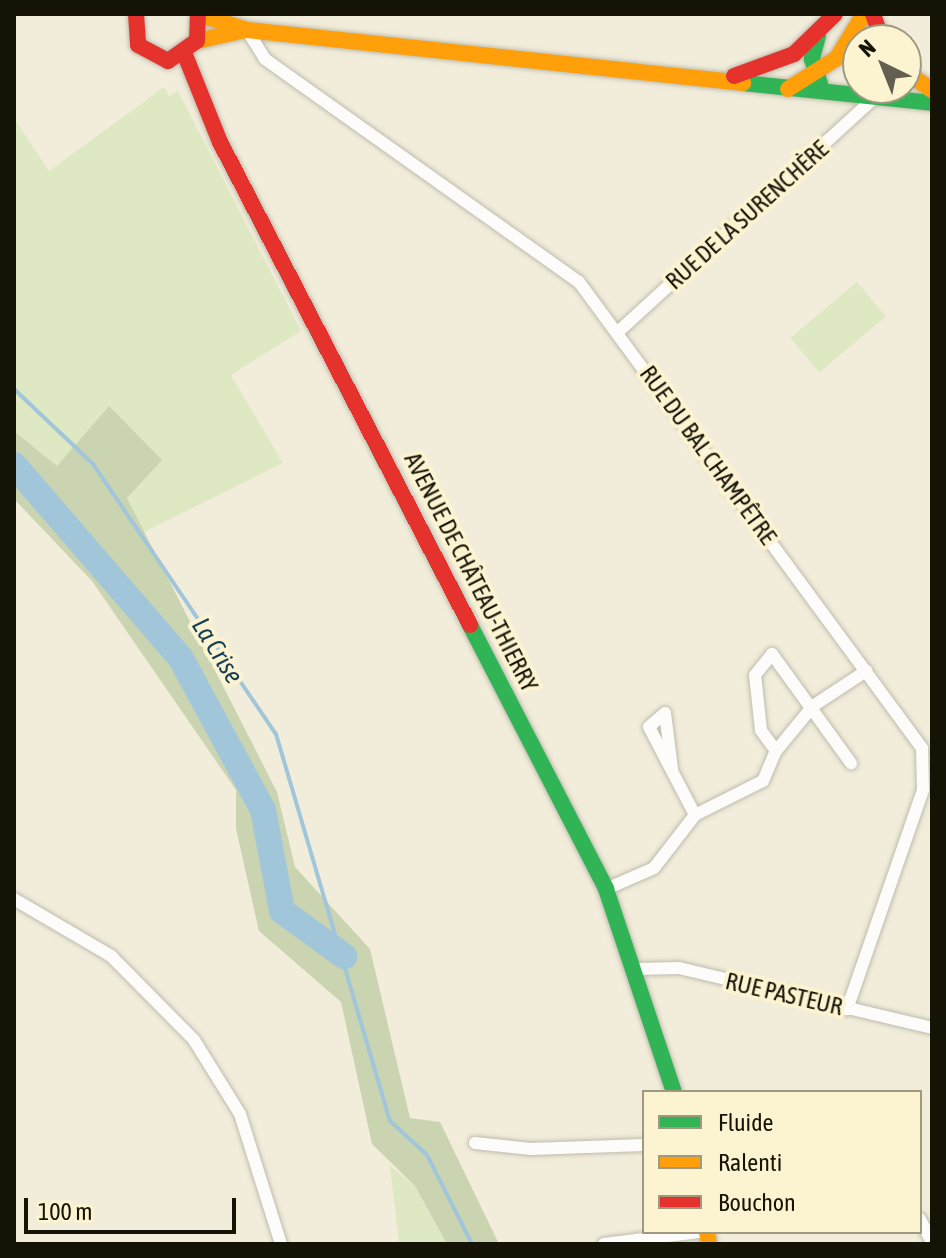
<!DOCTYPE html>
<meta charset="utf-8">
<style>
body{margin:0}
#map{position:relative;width:946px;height:1258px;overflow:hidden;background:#f2eddb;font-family:"Asap Condensed",sans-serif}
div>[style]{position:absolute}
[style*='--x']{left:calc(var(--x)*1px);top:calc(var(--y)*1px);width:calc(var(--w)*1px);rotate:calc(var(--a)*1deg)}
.green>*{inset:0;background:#dee9c3;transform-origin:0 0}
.forest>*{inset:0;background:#cad4b0}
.stream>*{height:4px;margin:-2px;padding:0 2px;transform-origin:2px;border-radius:2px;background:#a2c6d9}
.river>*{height:26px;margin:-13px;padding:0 13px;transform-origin:13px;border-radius:13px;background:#a2c6d9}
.roads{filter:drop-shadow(0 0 2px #bfbcad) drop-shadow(0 0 2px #bfbcad)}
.street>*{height:12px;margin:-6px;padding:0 6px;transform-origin:6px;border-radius:6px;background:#fdfcfa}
.fast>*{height:16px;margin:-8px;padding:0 8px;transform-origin:8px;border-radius:8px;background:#30b455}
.slow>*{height:16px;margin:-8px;padding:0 8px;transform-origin:8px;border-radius:8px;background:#ff9f0a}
.jam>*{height:16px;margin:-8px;padding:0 8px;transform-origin:8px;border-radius:8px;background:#e5322d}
span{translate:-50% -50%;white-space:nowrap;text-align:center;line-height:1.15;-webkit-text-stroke:8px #fcf3d1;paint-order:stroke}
.street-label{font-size:24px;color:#151206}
.water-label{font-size:26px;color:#143e57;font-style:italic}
.frame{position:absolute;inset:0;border:16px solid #151206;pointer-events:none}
.legend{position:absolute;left:642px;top:1090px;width:280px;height:144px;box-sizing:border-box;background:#fcf3d1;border:2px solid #a09980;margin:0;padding:10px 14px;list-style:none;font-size:24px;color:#151206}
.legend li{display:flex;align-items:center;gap:16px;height:40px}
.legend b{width:40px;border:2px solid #a09980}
.north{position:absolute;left:842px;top:24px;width:80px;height:80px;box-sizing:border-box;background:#fcf3d1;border:2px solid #a09980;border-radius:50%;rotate:317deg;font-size:22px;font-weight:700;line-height:32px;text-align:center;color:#151206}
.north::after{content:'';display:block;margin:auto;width:28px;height:36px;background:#625f51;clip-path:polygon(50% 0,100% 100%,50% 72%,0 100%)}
.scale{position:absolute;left:24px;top:1198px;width:212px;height:36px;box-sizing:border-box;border:4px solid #151206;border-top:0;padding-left:10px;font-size:24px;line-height:28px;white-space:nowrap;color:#151206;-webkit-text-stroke:6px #fcf3d1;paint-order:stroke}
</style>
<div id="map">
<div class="green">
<div style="clip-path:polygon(164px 87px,169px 96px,178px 91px,301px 331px,231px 375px,283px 463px,144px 532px,127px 498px,110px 406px,57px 466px,14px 431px,14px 118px,49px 171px)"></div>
<div style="left:857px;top:282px;width:45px;height:87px;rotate:50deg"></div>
<div style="clip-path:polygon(390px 1166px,415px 1186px,447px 1244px,399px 1244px)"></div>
</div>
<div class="forest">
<div style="clip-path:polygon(109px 406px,162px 460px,127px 498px,277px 792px,295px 867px,370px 949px,410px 1118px,440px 1122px,499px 1244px,447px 1244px,415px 1186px,372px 1144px,341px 1002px,259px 931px,236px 829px,236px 790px,92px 581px,14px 499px,14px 431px,57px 466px)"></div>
</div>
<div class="stream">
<div style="--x:14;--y:389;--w:109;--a:43.5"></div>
<div style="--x:93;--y:464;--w:326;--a:55.9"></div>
<div style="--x:276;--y:734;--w:403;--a:73.6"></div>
<div style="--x:390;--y:1121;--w:50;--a:42.6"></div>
<div style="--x:427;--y:1155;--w:100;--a:63.2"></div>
</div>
<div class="river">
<div style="--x:14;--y:465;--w:254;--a:49.2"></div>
<div style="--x:180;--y:657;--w:174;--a:61.5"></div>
<div style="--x:263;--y:810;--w:103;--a:79.3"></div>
<div style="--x:282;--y:911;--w:77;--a:36"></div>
</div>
<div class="roads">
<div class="street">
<div style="--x:247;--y:30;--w:34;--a:58"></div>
<div style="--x:265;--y:59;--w:385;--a:35.4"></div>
<div style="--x:579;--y:282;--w:579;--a:53.65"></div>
<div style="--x:922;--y:748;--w:42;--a:88.6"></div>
<div style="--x:923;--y:790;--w:232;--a:109.1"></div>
<div style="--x:619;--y:331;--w:345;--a:-42.4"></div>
<div style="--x:776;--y:751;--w:26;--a:-126"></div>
<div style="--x:761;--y:730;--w:55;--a:-96.2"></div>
<div style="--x:755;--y:675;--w:27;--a:-51"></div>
<div style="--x:772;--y:654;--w:135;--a:54.1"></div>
<div style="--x:672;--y:769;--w:56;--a:-97.1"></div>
<div style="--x:665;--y:713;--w:21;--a:139"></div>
<div style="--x:649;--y:727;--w:99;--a:62.4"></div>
<div style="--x:606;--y:889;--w:52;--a:-23.6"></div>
<div style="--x:654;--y:868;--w:67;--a:-52.3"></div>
<div style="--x:695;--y:815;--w:76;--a:-26.6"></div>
<div style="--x:763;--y:781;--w:33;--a:-67"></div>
<div style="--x:776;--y:751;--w:58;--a:-50.6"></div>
<div style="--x:813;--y:706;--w:64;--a:-33.4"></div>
<div style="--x:14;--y:899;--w:113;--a:30.4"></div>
<div style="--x:111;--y:956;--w:118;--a:45.3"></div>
<div style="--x:194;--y:1040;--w:87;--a:58.1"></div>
<div style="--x:240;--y:1114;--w:136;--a:72.5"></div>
<div style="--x:636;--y:969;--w:43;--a:-1.3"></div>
<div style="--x:679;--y:968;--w:260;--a:13.3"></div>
<div style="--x:475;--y:1143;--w:56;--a:6.1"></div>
<div style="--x:531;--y:1149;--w:113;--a:-2"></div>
<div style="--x:920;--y:1219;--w:27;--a:63"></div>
<div style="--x:604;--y:1244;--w:96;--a:-7.2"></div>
</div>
<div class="fast">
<div style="--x:818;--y:36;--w:24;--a:105"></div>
<div style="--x:812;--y:59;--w:26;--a:72"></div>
<div style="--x:743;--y:83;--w:190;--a:6"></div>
<div style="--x:470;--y:625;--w:297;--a:62.7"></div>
<div style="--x:606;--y:889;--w:214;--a:71.5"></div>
</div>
<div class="slow">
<div style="--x:198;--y:14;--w:52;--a:18.1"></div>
<div style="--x:247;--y:30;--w:499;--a:6.1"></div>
<div style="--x:197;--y:41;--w:50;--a:-12.7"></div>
<div style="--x:906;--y:72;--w:32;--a:35"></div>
<div style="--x:788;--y:89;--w:58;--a:-32.3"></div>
<div style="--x:837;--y:58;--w:52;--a:-58.5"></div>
<div style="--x:707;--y:1232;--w:12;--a:81"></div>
</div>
<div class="jam">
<div style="--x:136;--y:14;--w:31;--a:86"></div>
<div style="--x:138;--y:45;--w:34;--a:28"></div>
<div style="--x:168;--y:61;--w:35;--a:-35"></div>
<div style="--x:197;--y:41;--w:27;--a:-88"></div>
<div style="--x:873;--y:14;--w:28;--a:71"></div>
<div style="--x:185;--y:55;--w:94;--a:68.1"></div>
<div style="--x:220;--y:142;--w:544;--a:62.63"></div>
<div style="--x:734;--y:76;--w:64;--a:-20.1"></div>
<div style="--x:794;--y:54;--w:57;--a:-44.3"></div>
</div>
</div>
<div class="street-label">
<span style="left:747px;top:215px;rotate:-42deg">RUE DE LA SURENCHÈRE</span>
<span style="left:708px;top:455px;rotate:54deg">RUE DU BAL CHAMPÊTRE</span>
<span style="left:471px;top:572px;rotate:63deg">AVENUE DE CHÂTEAU-THIERRY</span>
<span style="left:784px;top:994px;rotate:13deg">RUE PASTEUR</span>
</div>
<div class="water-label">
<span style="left:217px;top:651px;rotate:58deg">La Crise</span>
</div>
<div class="frame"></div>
<ul class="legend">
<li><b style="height:10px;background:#30b455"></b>Fluide</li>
<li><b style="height:10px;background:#ff9f0a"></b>Ralenti</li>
<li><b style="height:10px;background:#e5322d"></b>Bouchon</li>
</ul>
<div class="north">N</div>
<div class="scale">100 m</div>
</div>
